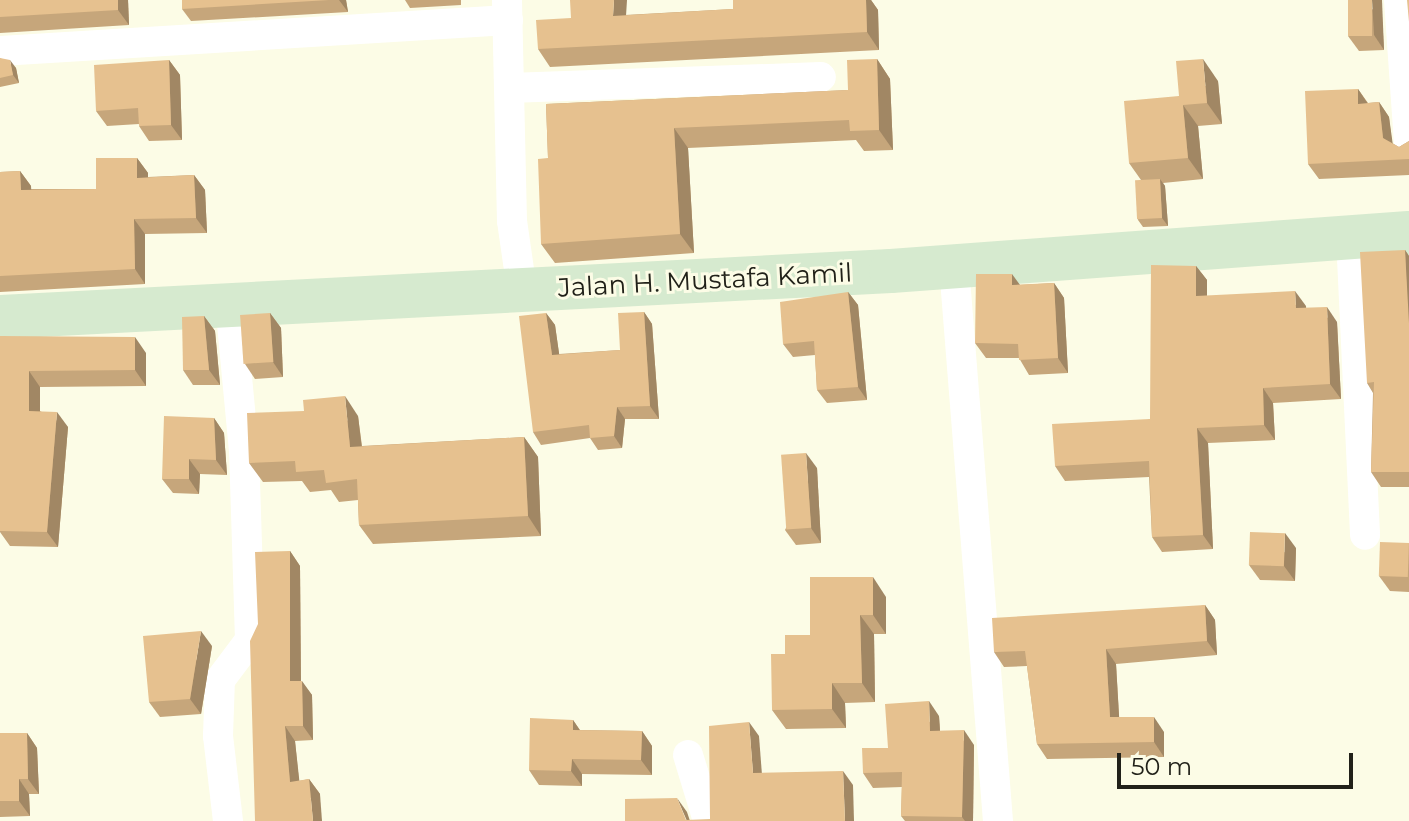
<!DOCTYPE html>
<style>
body{margin:0}
#map{position:relative;width:1409px;height:821px;overflow:hidden;background:#fcfce6;font-family:Montserrat,sans-serif}
div>[style]{position:absolute}
[style*='--x']{left:calc(var(--x)*1px);top:calc(var(--y)*1px);width:calc(var(--w)*1px);rotate:calc(var(--a)*1deg)}
.street>*{height:30px;margin:-15px;padding:0 15px;transform-origin:15px;border-radius:15px;background:#fff}
.secondary>*{height:44px;margin:-22px;padding:0 22px;transform-origin:22px;border-radius:22px;background:#d6eacf}
.wall>*{inset:0;background:#c6a67b}
.shaded-wall>*{inset:0;background:#a18764}
.building>*{inset:0;background:#e6c18f;transform-origin:0 0}
span{translate:-50% -50%;white-space:nowrap;text-align:center;line-height:1.15;-webkit-text-stroke:6px #fcfce6;paint-order:stroke}
.street-label{font-size:26px;color:#212119}
.scale{position:absolute;left:1117px;top:753px;width:236px;height:36px;box-sizing:border-box;border:4px solid #212119;border-top:0;padding-left:10px;font-size:24px;line-height:28px;white-space:nowrap;color:#212119;-webkit-text-stroke:6px #fcfce6;paint-order:stroke}
</style>
<div id="map">
<div class="street">
<div style="--x:1399;--y:0;--w:144;--a:86"></div>
<div style="--x:507;--y:1;--w:220;--a:88.7"></div>
<div style="--x:512;--y:221;--w:70;--a:81.8"></div>
<div style="--x:0;--y:51;--w:509;--a:-3.49"></div>
<div style="--x:509;--y:88;--w:312;--a:-2"></div>
<div style="--x:1351;--y:237;--w:298;--a:87.3"></div>
<div style="--x:954;--y:266;--w:557;--a:85.47"></div>
<div style="--x:688;--y:755;--w:69;--a:73.1"></div>
<div style="--x:228;--y:821;--w:86;--a:-96.7"></div>
<div style="--x:218;--y:736;--w:56;--a:-88"></div>
<div style="--x:220;--y:680;--w:50;--a:-53.1"></div>
<div style="--x:250;--y:640;--w:189;--a:-91.8"></div>
<div style="--x:244;--y:451;--w:150;--a:-95.4"></div>
</div>
<div class="secondary">
<div style="--x:0;--y:317;--w:892;--a:-2.96"></div>
<div style="--x:891;--y:271;--w:519;--a:-4.2"></div>
</div>
<div class="wall">
<div style="clip-path:polygon(0 0,128px 0,129px 25px,0 33px)"></div>
<div style="clip-path:polygon(182px 0,346px 0,348px 12px,191px 21px,182px 9px)"></div>
<div style="clip-path:polygon(405px 0,461px 0,461px 5px,410px 8px)"></div>
<div style="clip-path:polygon(733px 0,871px 0,878px 10px,879px 50px,550px 67px,538px 49px,571px 18px,733px 9px)"></div>
<div style="clip-path:polygon(1381px 0,1384px 50px,1359px 51px,1348px 36px)"></div>
<div style="clip-path:polygon(0 58px,16px 68px,19px 83px,0 87px)"></div>
<div style="clip-path:polygon(877px 59px,890px 79px,893px 150px,864px 151px,856px 140px,688px 148px,694px 253px,555px 263px,541px 244px,548px 158px,546px 104px,848px 90px)"></div>
<div style="clip-path:polygon(169px 60px,180px 75px,182px 140px,149px 141px,139px 126px,139px 124px,107px 126px,96px 111px)"></div>
<div style="clip-path:polygon(1218px 81px,1222px 124px,1198px 126px,1203px 179px,1163px 183px,1165px 186px,1168px 226px,1143px 227px,1138px 220px,1141px 180px,1129px 163px,1179px 96px)"></div>
<div style="clip-path:polygon(1358px 89px,1368px 103px,1379px 102px,1389px 117px,1392px 143px,1399px 147px,1409px 141px,1409px 175px,1319px 179px,1308px 164px)"></div>
<div style="clip-path:polygon(137px 158px,148px 173px,148px 177px,194px 175px,205px 190px,207px 233px,145px 234px,145px 284px,0 292px,0 172px,20px 171px,31px 186px,31px 189px,96px 189px)"></div>
<div style="clip-path:polygon(1405px 250px,1409px 256px,1409px 487px,1381px 487px,1371px 472px,1373px 393px,1367px 383px)"></div>
<div style="clip-path:polygon(1196px 266px,1207px 280px,1207px 296px,1306px 306px,1306px 308px,1337px 322px,1341px 399px,1273px 403px,1275px 440px,1208px 443px,1213px 549px,1162px 552px,1152px 537px,1149px 477px,1065px 481px,1055px 466px,1150px 419px)"></div>
<div style="clip-path:polygon(1054px 283px,1064px 298px,1068px 373px,1029px 375px,1019px 358px,986px 358px,975px 343px,1020px 285px)"></div>
<div style="clip-path:polygon(848px 292px,858px 305px,867px 400px,827px 403px,817px 390px,815px 355px,793px 357px,783px 344px)"></div>
<div style="clip-path:polygon(644px 312px,652px 324px,659px 419px,625px 419px,622px 448px,598px 450px,590px 438px,541px 445px,533px 432px,546px 313px,555px 325px,559px 354px,620px 350px)"></div>
<div style="clip-path:polygon(270px 313px,281px 328px,283px 377px,255px 379px,245px 364px)"></div>
<div style="clip-path:polygon(204px 316px,215px 331px,220px 385px,193px 385px,183px 370px)"></div>
<div style="clip-path:polygon(0 336px,146px 353px,146px 386px,40px 387px,40px 411px,68px 427px,58px 547px,10px 546px,0 532px)"></div>
<div style="clip-path:polygon(358px 416px,362px 446px,524px 437px,538px 457px,541px 536px,373px 544px,359px 525px,358px 500px,339px 502px,331px 490px,310px 492px,302px 481px,263px 482px,249px 463px)"></div>
<div style="clip-path:polygon(214px 418px,224px 433px,227px 475px,200px 474px,199px 494px,173px 493px,162px 479px)"></div>
<div style="clip-path:polygon(817px 468px,821px 543px,796px 545px,785px 530px)"></div>
<div style="clip-path:polygon(1409px 543px,1409px 592px,1390px 591px,1379px 576px)"></div>
<div style="clip-path:polygon(1296px 548px,1295px 581px,1260px 580px,1249px 565px)"></div>
<div style="clip-path:polygon(290px 551px,300px 566px,301px 681px,312px 695px,313px 740px,295px 741px,299px 781px,309px 779px,320px 794px,255px 821px)"></div>
<div style="clip-path:polygon(886px 597px,886px 634px,874px 634px,875px 702px,845px 703px,846px 728px,786px 729px,772px 710px,785px 654px,810px 635px)"></div>
<div style="clip-path:polygon(1205px 605px,1215px 620px,1217px 655px,1116px 664px,1119px 717px,1164px 732px,1164px 757px,1047px 759px,1037px 744px,1027px 666px,1004px 667px,994px 652px)"></div>
<div style="clip-path:polygon(212px 646px,201px 714px,160px 717px,149px 702px)"></div>
<div style="clip-path:polygon(939px 716px,940px 731px,974px 745px,973px 821px,905px 821px,901px 816px,902px 787px,873px 788px,863px 773px,888px 748px)"></div>
<div style="clip-path:polygon(573px 720px,580px 730px,642px 731px,652px 746px,652px 775px,582px 774px,582px 786px,539px 785px,529px 770px)"></div>
<div style="clip-path:polygon(0 733px,27px 733px,37px 748px,39px 794px,29px 794px,30px 816px,0 817px)"></div>
</div>
<div class="shaded-wall">
<div style="clip-path:polygon(118px 0,128px 0,129px 25px,118px 10px)"></div>
<div style="clip-path:polygon(339px 0,346px 0,348px 12px)"></div>
<div style="clip-path:polygon(614px 0,627px 0,625px 33px,613px 16px)"></div>
<div style="clip-path:polygon(866px 0,871px 0,878px 10px,879px 50px,867px 32px)"></div>
<div style="clip-path:polygon(1372px 0,1382px 0,1384px 50px,1374px 35px)"></div>
<div style="clip-path:polygon(877px 59px,890px 79px,893px 150px,879px 130px)"></div>
<div style="clip-path:polygon(1203px 59px,1218px 81px,1222px 124px,1207px 103px)"></div>
<div style="clip-path:polygon(10px 60px,16px 68px,19px 83px,13px 75px)"></div>
<div style="clip-path:polygon(169px 60px,180px 75px,182px 140px,171px 125px)"></div>
<div style="clip-path:polygon(1358px 89px,1368px 104px,1358px 104px)"></div>
<div style="clip-path:polygon(1379px 102px,1389px 117px,1394px 153px,1383px 138px)"></div>
<div style="clip-path:polygon(1183px 105px,1198px 126px,1203px 179px,1188px 158px)"></div>
<div style="clip-path:polygon(674px 128px,688px 148px,694px 253px,680px 234px)"></div>
<div style="clip-path:polygon(137px 158px,148px 173px,148px 193px,137px 178px)"></div>
<div style="clip-path:polygon(20px 171px,31px 186px,32px 205px,21px 190px)"></div>
<div style="clip-path:polygon(194px 175px,205px 190px,207px 233px,196px 218px)"></div>
<div style="clip-path:polygon(1160px 179px,1165px 186px,1168px 226px,1162px 218px)"></div>
<div style="clip-path:polygon(134px 219px,145px 234px,145px 284px,135px 269px)"></div>
<div style="clip-path:polygon(1405px 250px,1409px 256px,1409px 324px,1408px 323px)"></div>
<div style="clip-path:polygon(1196px 266px,1207px 280px,1207px 311px,1196px 296px)"></div>
<div style="clip-path:polygon(1012px 274px,1023px 289px,1012px 285px)"></div>
<div style="clip-path:polygon(1054px 283px,1064px 298px,1068px 373px,1058px 358px)"></div>
<div style="clip-path:polygon(1295px 291px,1306px 306px,1307px 323px,1296px 308px)"></div>
<div style="clip-path:polygon(848px 292px,858px 305px,867px 400px,858px 387px)"></div>
<div style="clip-path:polygon(1327px 307px,1337px 322px,1341px 399px,1330px 384px)"></div>
<div style="clip-path:polygon(644px 312px,652px 324px,659px 419px,650px 406px)"></div>
<div style="clip-path:polygon(270px 313px,281px 328px,283px 377px,273px 362px)"></div>
<div style="clip-path:polygon(546px 313px,555px 325px,561px 367px,552px 355px)"></div>
<div style="clip-path:polygon(204px 316px,215px 331px,220px 385px,209px 370px)"></div>
<div style="clip-path:polygon(135px 337px,146px 353px,146px 386px,135px 370px)"></div>
<div style="clip-path:polygon(29px 371px,40px 387px,40px 426px,29px 411px)"></div>
<div style="clip-path:polygon(1263px 388px,1273px 403px,1275px 440px,1264px 425px)"></div>
<div style="clip-path:polygon(345px 396px,358px 416px,364px 466px,350px 447px)"></div>
<div style="clip-path:polygon(617px 407px,625px 419px,622px 448px,614px 436px)"></div>
<div style="clip-path:polygon(57px 412px,68px 427px,58px 547px,47px 532px)"></div>
<div style="clip-path:polygon(214px 418px,224px 433px,227px 475px,216px 460px)"></div>
<div style="clip-path:polygon(1197px 428px,1208px 443px,1213px 549px,1203px 535px)"></div>
<div style="clip-path:polygon(524px 437px,538px 457px,541px 536px,528px 516px)"></div>
<div style="clip-path:polygon(806px 453px,817px 468px,821px 543px,811px 528px)"></div>
<div style="clip-path:polygon(189px 459px,200px 474px,199px 494px,189px 479px)"></div>
<div style="clip-path:polygon(1285px 533px,1296px 548px,1295px 581px,1284px 566px)"></div>
<div style="clip-path:polygon(290px 551px,300px 566px,301px 696px,290px 681px)"></div>
<div style="clip-path:polygon(873px 577px,886px 597px,886px 634px,873px 615px)"></div>
<div style="clip-path:polygon(1205px 605px,1215px 620px,1217px 655px,1207px 641px)"></div>
<div style="clip-path:polygon(860px 615px,874px 634px,875px 702px,862px 683px)"></div>
<div style="clip-path:polygon(201px 631px,212px 646px,201px 714px,190px 699px)"></div>
<div style="clip-path:polygon(1106px 649px,1116px 664px,1120px 732px,1110px 717px)"></div>
<div style="clip-path:polygon(302px 681px,312px 695px,313px 740px,303px 726px)"></div>
<div style="clip-path:polygon(832px 683px,845px 703px,846px 728px,832px 709px)"></div>
<div style="clip-path:polygon(929px 701px,939px 716px,941px 746px,930px 731px)"></div>
<div style="clip-path:polygon(1154px 717px,1164px 732px,1164px 757px,1154px 742px)"></div>
<div style="clip-path:polygon(573px 720px,583px 735px,573px 730px)"></div>
<div style="clip-path:polygon(749px 722px,759px 736px,763px 788px,753px 773px)"></div>
<div style="clip-path:polygon(285px 726px,295px 741px,301px 796px,290px 782px)"></div>
<div style="clip-path:polygon(964px 730px,974px 745px,973px 821px,965px 821px,962px 817px)"></div>
<div style="clip-path:polygon(642px 731px,652px 746px,652px 775px,641px 760px)"></div>
<div style="clip-path:polygon(27px 733px,37px 748px,39px 794px,28px 779px)"></div>
<div style="clip-path:polygon(572px 759px,582px 774px,582px 786px,571px 771px)"></div>
<div style="clip-path:polygon(843px 771px,853px 785px,854px 821px,845px 821px)"></div>
<div style="clip-path:polygon(19px 779px,29px 794px,30px 816px,19px 801px)"></div>
<div style="clip-path:polygon(309px 779px,320px 794px,322px 821px,313px 821px)"></div>
<div style="clip-path:polygon(677px 798px,687px 812px,690px 821px,687px 821px)"></div>
</div>
<div class="building">
<div style="clip-path:polygon(0 0,118px 0,118px 10px,0 17px)"></div>
<div style="clip-path:polygon(182px 0,329px 0,182px 9px)"></div>
<div style="clip-path:polygon(570px 0,614px 0,613px 16px,733px 9px,733px 0,866px 0,867px 32px,538px 49px,536px 20px,571px 18px)"></div>
<div style="left:1348px;top:0;width:24px;height:36px"></div>
<div style="clip-path:polygon(1407px 0,1409px 0,1409px 22px)"></div>
<div style="clip-path:polygon(0 58px,10px 60px,13px 75px,0 78px)"></div>
<div style="clip-path:polygon(877px 59px,879px 130px,850px 131px,849px 120px,674px 128px,680px 234px,541px 244px,538px 159px,548px 158px,546px 104px,848px 90px,847px 60px)"></div>
<div style="clip-path:polygon(1203px 59px,1207px 103px,1183px 105px,1188px 158px,1129px 163px,1124px 101px,1179px 96px,1176px 61px)"></div>
<div style="clip-path:polygon(169px 60px,171px 125px,139px 126px,138px 108px,96px 111px,94px 65px)"></div>
<div style="clip-path:polygon(1358px 89px,1358px 104px,1379px 102px,1383px 138px,1399px 147px,1409px 141px,1409px 159px,1308px 164px,1305px 91px)"></div>
<div style="clip-path:polygon(96px 158px,137px 158px,137px 178px,194px 175px,196px 218px,134px 219px,135px 269px,0 276px,0 172px,20px 171px,21px 190px,96px 189px)"></div>
<div style="left:1160px;top:179px;width:39px;height:25px;rotate:87deg"></div>
<div style="clip-path:polygon(1405px 250px,1409px 323px,1409px 472px,1371px 472px,1374px 382px,1367px 383px,1360px 252px)"></div>
<div style="clip-path:polygon(1151px 265px,1196px 266px,1196px 296px,1295px 291px,1296px 308px,1327px 307px,1330px 384px,1263px 388px,1264px 425px,1197px 428px,1203px 535px,1152px 537px,1149px 461px,1055px 466px,1052px 424px,1150px 419px)"></div>
<div style="clip-path:polygon(976px 274px,1012px 274px,1012px 285px,1054px 283px,1058px 358px,1019px 360px,1018px 344px,975px 343px)"></div>
<div style="clip-path:polygon(848px 292px,858px 387px,817px 390px,814px 341px,783px 344px,780px 302px)"></div>
<div style="clip-path:polygon(644px 312px,650px 406px,617px 407px,614px 436px,590px 438px,589px 425px,533px 432px,519px 316px,546px 313px,552px 355px,620px 350px,618px 313px)"></div>
<div style="left:270px;top:313px;width:49px;height:30px;rotate:86deg"></div>
<div style="clip-path:polygon(204px 316px,209px 370px,183px 370px,182px 317px)"></div>
<div style="clip-path:polygon(0 336px,135px 337px,135px 370px,29px 371px,29px 411px,57px 412px,47px 532px,0 531px)"></div>
<div style="clip-path:polygon(345px 396px,350px 447px,524px 437px,528px 516px,359px 525px,357px 479px,326px 483px,324px 470px,296px 472px,295px 461px,249px 463px,247px 413px,304px 411px,303px 400px)"></div>
<div style="clip-path:polygon(164px 416px,214px 418px,216px 460px,189px 459px,189px 479px,162px 479px)"></div>
<div style="left:806px;top:453px;width:75px;height:25px;rotate:86deg"></div>
<div style="left:1250px;top:532px;width:35px;height:33px;rotate:2deg"></div>
<div style="left:1380px;top:542px;width:29px;height:34px;rotate:2deg"></div>
<div style="clip-path:polygon(290px 551px,290px 681px,302px 681px,303px 726px,285px 726px,290px 782px,309px 779px,313px 821px,255px 821px,250px 641px,258px 624px,255px 552px)"></div>
<div style="clip-path:polygon(810px 577px,873px 577px,873px 615px,860px 615px,862px 683px,832px 683px,832px 709px,772px 710px,771px 654px,785px 654px,785px 635px,810px 635px)"></div>
<div style="clip-path:polygon(1205px 605px,1207px 641px,1106px 649px,1110px 717px,1154px 717px,1154px 742px,1037px 744px,1025px 651px,994px 652px,992px 618px)"></div>
<div style="clip-path:polygon(201px 631px,190px 699px,149px 702px,143px 636px)"></div>
<div style="clip-path:polygon(929px 701px,930px 731px,964px 730px,962px 817px,901px 816px,902px 772px,863px 773px,862px 748px,888px 748px,885px 704px)"></div>
<div style="clip-path:polygon(530px 718px,573px 720px,573px 730px,642px 731px,641px 760px,572px 759px,571px 771px,529px 770px)"></div>
<div style="clip-path:polygon(749px 722px,753px 773px,843px 771px,845px 821px,625px 821px,625px 799px,677px 798px,686px 820px,710px 819px,709px 726px)"></div>
<div style="clip-path:polygon(0 733px,27px 733px,28px 779px,19px 779px,19px 801px,0 801px)"></div>
</div>
<div class="street-label">
<span style="left:705px;top:281px;rotate:-3deg">Jalan H. Mustafa Kamil</span>
</div>
<div class="scale">50 m</div>
</div>
